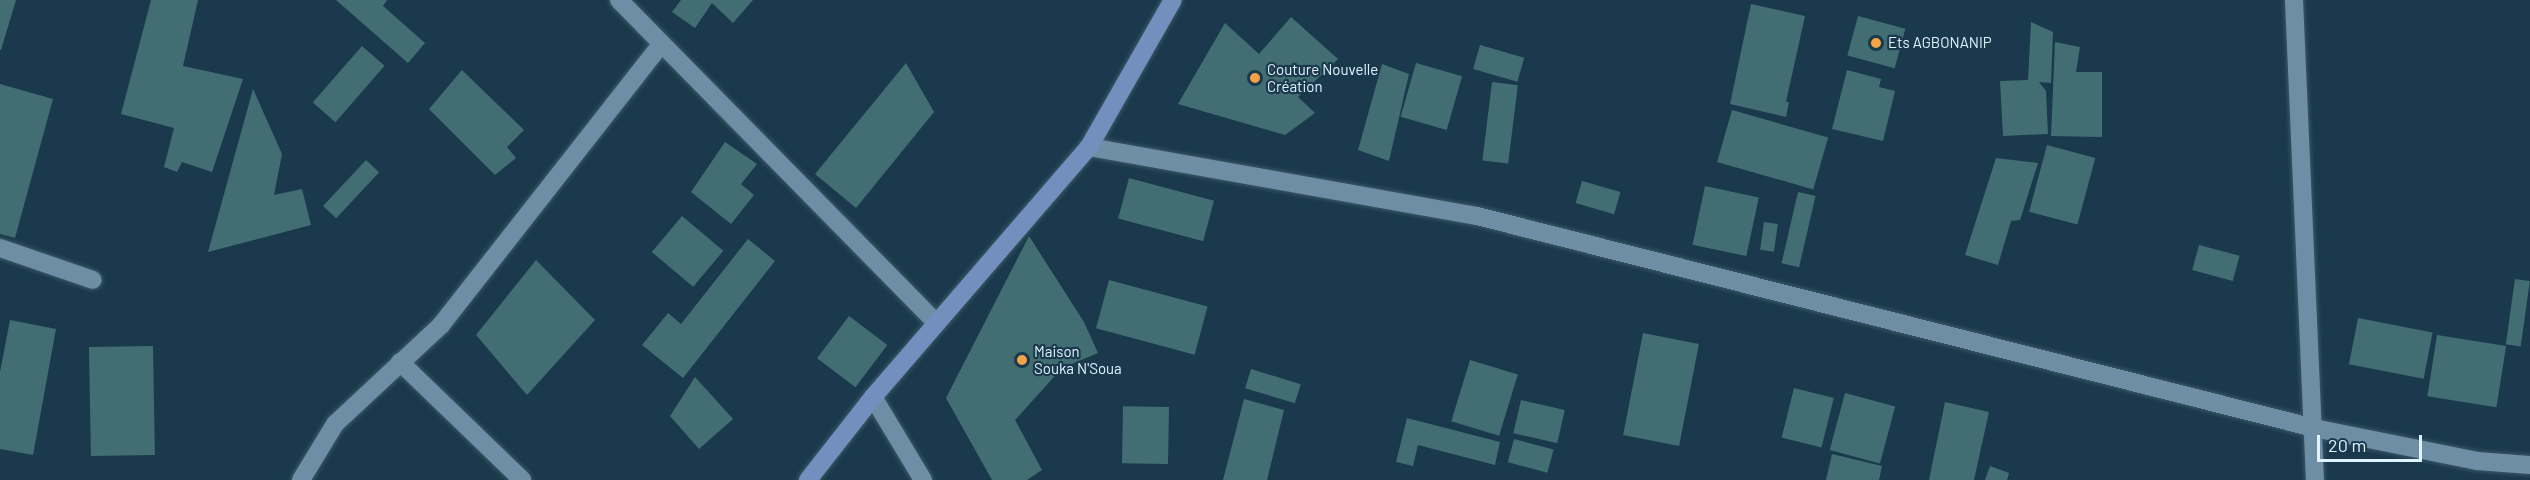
<!DOCTYPE html>
<meta charset="utf-8">
<style>
body{margin:0}
#map{position:relative;width:2530px;height:480px;overflow:hidden;background:#1a394c;font-family:Barlow,sans-serif}
div>[style]{position:absolute}
[style*='--x']{left:calc(var(--x)*1px);top:calc(var(--y)*1px);width:calc(var(--w)*1px);rotate:calc(var(--a)*1deg)}
.building>*{inset:0;background:#426e73;transform-origin:0 0}
.roads{filter:drop-shadow(0 0 2px #3b5766) drop-shadow(0 0 2px #3b5766)}
.street>*{height:18px;margin:-9px;padding:0 9px;transform-origin:9px;border-radius:9px;background:#6d8ea4}
.secondary>*{height:18px;margin:-9px;padding:0 9px;transform-origin:9px;border-radius:9px;background:#728fbe}
.dots>*{width:16px;height:16px;translate:-50% -50%;box-sizing:border-box;border:3px solid #1a394c;border-radius:50%}
span{translate:-50% -50%;white-space:nowrap;text-align:center;line-height:1.15;-webkit-text-stroke:4.5px #1a394c;paint-order:stroke}
.poi-label{font-size:15px;color:#e0f2fe}
.left{translate:0 -50%;text-align:left}
.scale{position:absolute;left:2317px;top:435px;width:105px;height:27px;box-sizing:border-box;border:3px solid #e0f2fe;border-top:0;padding-left:8px;font-size:18px;line-height:21px;white-space:nowrap;color:#e0f2fe;-webkit-text-stroke:4px #1a394c;paint-order:stroke}
</style>
<div id="map">
<div class="building">
<div style="clip-path:polygon(0 0,16px 0,1px 50px,0 50px)"></div>
<div style="clip-path:polygon(151px 0,198px 0,183px 66px,243px 79px,212px 172px,182px 162px,177px 172px,164px 167px,174px 128px,121px 114px)"></div>
<div style="clip-path:polygon(336px 0,387px 0,383px 6px,425px 43px,408px 63px)"></div>
<div style="clip-path:polygon(681px 0,753px 0,733px 23px,712px 3px,695px 28px,672px 12px)"></div>
<div style="clip-path:polygon(1751px 4px,1805px 16px,1786px 102px,1789px 102px,1786px 117px,1730px 104px)"></div>
<div style="left:1858px;top:16px;width:49px;height:41px;rotate:15deg"></div>
<div style="clip-path:polygon(1291px 17px,1338px 59px,1298px 97px,1315px 113px,1285px 135px,1178px 104px,1225px 23px,1259px 54px)"></div>
<div style="clip-path:polygon(2031px 22px,2053px 32px,2051px 83px,2039px 82px,2046px 91px,2048px 134px,2003px 136px,2000px 81px,2028px 80px)"></div>
<div style="clip-path:polygon(2055px 42px,2080px 47px,2076px 72px,2102px 72px,2102px 137px,2051px 136px)"></div>
<div style="left:1480px;top:45px;width:46px;height:25px;rotate:16deg"></div>
<div style="left:362px;top:46px;width:30px;height:75px;rotate:41deg"></div>
<div style="clip-path:polygon(906px 63px,934px 112px,856px 208px,815px 174px)"></div>
<div style="left:1416px;top:63px;width:48px;height:56px;rotate:16deg"></div>
<div style="clip-path:polygon(1382px 64px,1409px 74px,1389px 161px,1358px 150px)"></div>
<div style="clip-path:polygon(462px 70px,524px 130px,507px 147px,516px 158px,495px 175px,429px 109px)"></div>
<div style="clip-path:polygon(1847px 70px,1881px 79px,1879px 87px,1895px 91px,1883px 141px,1832px 129px)"></div>
<div style="left:1492px;top:82px;width:26px;height:79px;rotate:7deg"></div>
<div style="clip-path:polygon(0 84px,53px 99px,15px 238px,0 234px)"></div>
<div style="clip-path:polygon(253px 89px,282px 154px,274px 195px,302px 189px,311px 225px,208px 252px)"></div>
<div style="left:1732px;top:110px;width:100px;height:54px;rotate:16deg"></div>
<div style="clip-path:polygon(725px 142px,757px 164px,741px 184px,754px 195px,731px 224px,691px 192px)"></div>
<div style="left:2047px;top:145px;width:50px;height:69px;rotate:15deg"></div>
<div style="clip-path:polygon(1996px 158px,2038px 163px,2020px 220px,2011px 221px,1998px 265px,1965px 255px)"></div>
<div style="left:366px;top:160px;width:18px;height:63px;rotate:43deg"></div>
<div style="left:1129px;top:178px;width:88px;height:42px;rotate:15deg"></div>
<div style="left:1582px;top:181px;width:40px;height:23px;rotate:16deg"></div>
<div style="left:1705px;top:186px;width:55px;height:60px;rotate:12deg"></div>
<div style="left:1798px;top:192px;width:18px;height:73px;rotate:13deg"></div>
<div style="left:682px;top:216px;width:54px;height:47px;rotate:40deg"></div>
<div style="left:1764px;top:222px;width:14px;height:28px;rotate:8deg"></div>
<div style="clip-path:polygon(1029px 236px,1084px 322px,1098px 353px,1062px 368px,1015px 420px,1042px 470px,1027px 480px,992px 480px,946px 398px)"></div>
<div style="clip-path:polygon(748px 239px,775px 261px,683px 378px,642px 345px,668px 313px,681px 324px)"></div>
<div style="left:2199px;top:245px;width:42px;height:26px;rotate:15deg"></div>
<div style="clip-path:polygon(536px 260px,595px 320px,527px 395px,476px 335px)"></div>
<div style="left:2515px;top:279px;width:15px;height:66px;rotate:8deg"></div>
<div style="left:1109px;top:280px;width:102px;height:50px;rotate:15deg"></div>
<div style="left:849px;top:316px;width:48px;height:53px;rotate:37deg"></div>
<div style="left:2358px;top:318px;width:76px;height:47px;rotate:11deg"></div>
<div style="clip-path:polygon(10px 320px,56px 329px,33px 455px,0 449px,0 372px)"></div>
<div style="left:1643px;top:333px;width:57px;height:104px;rotate:11deg"></div>
<div style="left:2437px;top:335px;width:70px;height:62px;rotate:9deg"></div>
<div style="left:153px;top:346px;width:109px;height:64px;rotate:89deg"></div>
<div style="left:1470px;top:360px;width:50px;height:64px;rotate:17deg"></div>
<div style="left:1251px;top:369px;width:52px;height:20px;rotate:17deg"></div>
<div style="clip-path:polygon(695px 377px,733px 419px,699px 449px,670px 416px)"></div>
<div style="left:1794px;top:388px;width:41px;height:51px;rotate:14deg"></div>
<div style="left:1845px;top:393px;width:52px;height:59px;rotate:15deg"></div>
<div style="clip-path:polygon(1244px 399px,1284px 410px,1267px 480px,1223px 480px)"></div>
<div style="left:1521px;top:400px;width:45px;height:34px;rotate:13deg"></div>
<div style="clip-path:polygon(1945px 402px,1989px 412px,1974px 480px,1929px 480px)"></div>
<div style="left:1169px;top:407px;width:57px;height:46px;rotate:91deg"></div>
<div style="clip-path:polygon(1407px 418px,1500px 442px,1495px 465px,1418px 445px,1413px 466px,1396px 462px)"></div>
<div style="left:1514px;top:439px;width:41px;height:24px;rotate:15deg"></div>
<div style="clip-path:polygon(1832px 454px,1882px 466px,1879px 480px,1826px 480px)"></div>
<div style="clip-path:polygon(1990px 466px,2009px 473px,2007px 480px,1985px 480px)"></div>
</div>
<div class="roads">
<div class="street">
<div style="--x:619;--y:0;--w:453;--a:45.5"></div>
<div style="--x:2294;--y:0;--w:480;--a:87.5"></div>
<div style="--x:1089;--y:147;--w:394;--a:10.1"></div>
<div style="--x:1477;--y:216;--w:863;--a:14.21"></div>
<div style="--x:2314;--y:428;--w:166;--a:11.4"></div>
<div style="--x:2477;--y:461;--w:53;--a:4.3"></div>
<div style="--x:0;--y:248;--w:98;--a:19"></div>
<div style="--x:400;--y:362;--w:170;--a:44"></div>
<div style="--x:873;--y:397;--w:97;--a:58.9"></div>
<div style="--x:301;--y:480;--w:66;--a:-58.7"></div>
<div style="--x:335;--y:424;--w:145;--a:-43"></div>
<div style="--x:441;--y:325;--w:357;--a:-51.9"></div>
</div>
<div class="secondary">
<div style="--x:808;--y:480;--w:105;--a:-51.9"></div>
<div style="--x:873;--y:397;--w:330;--a:-49.2"></div>
<div style="--x:1089;--y:147;--w:169;--a:-60.3"></div>
</div>
</div>
<div class="dots">
<div style="left:1876px;top:43px;background:#f5a346"></div>
<div style="left:1255px;top:78px;background:#f5a346"></div>
<div style="left:1022px;top:360px;background:#f5a346"></div>
</div>
<div class="poi-label">
<span class="left" style="left:1888px;top:43px">Ets AGBONANIP</span>
<span class="left" style="left:1267px;top:78px">Couture Nouvelle<br>Création</span>
<span class="left" style="left:1034px;top:360px">Maison<br>Souka N'Soua</span>
</div>
<div class="scale">20 m</div>
</div>
